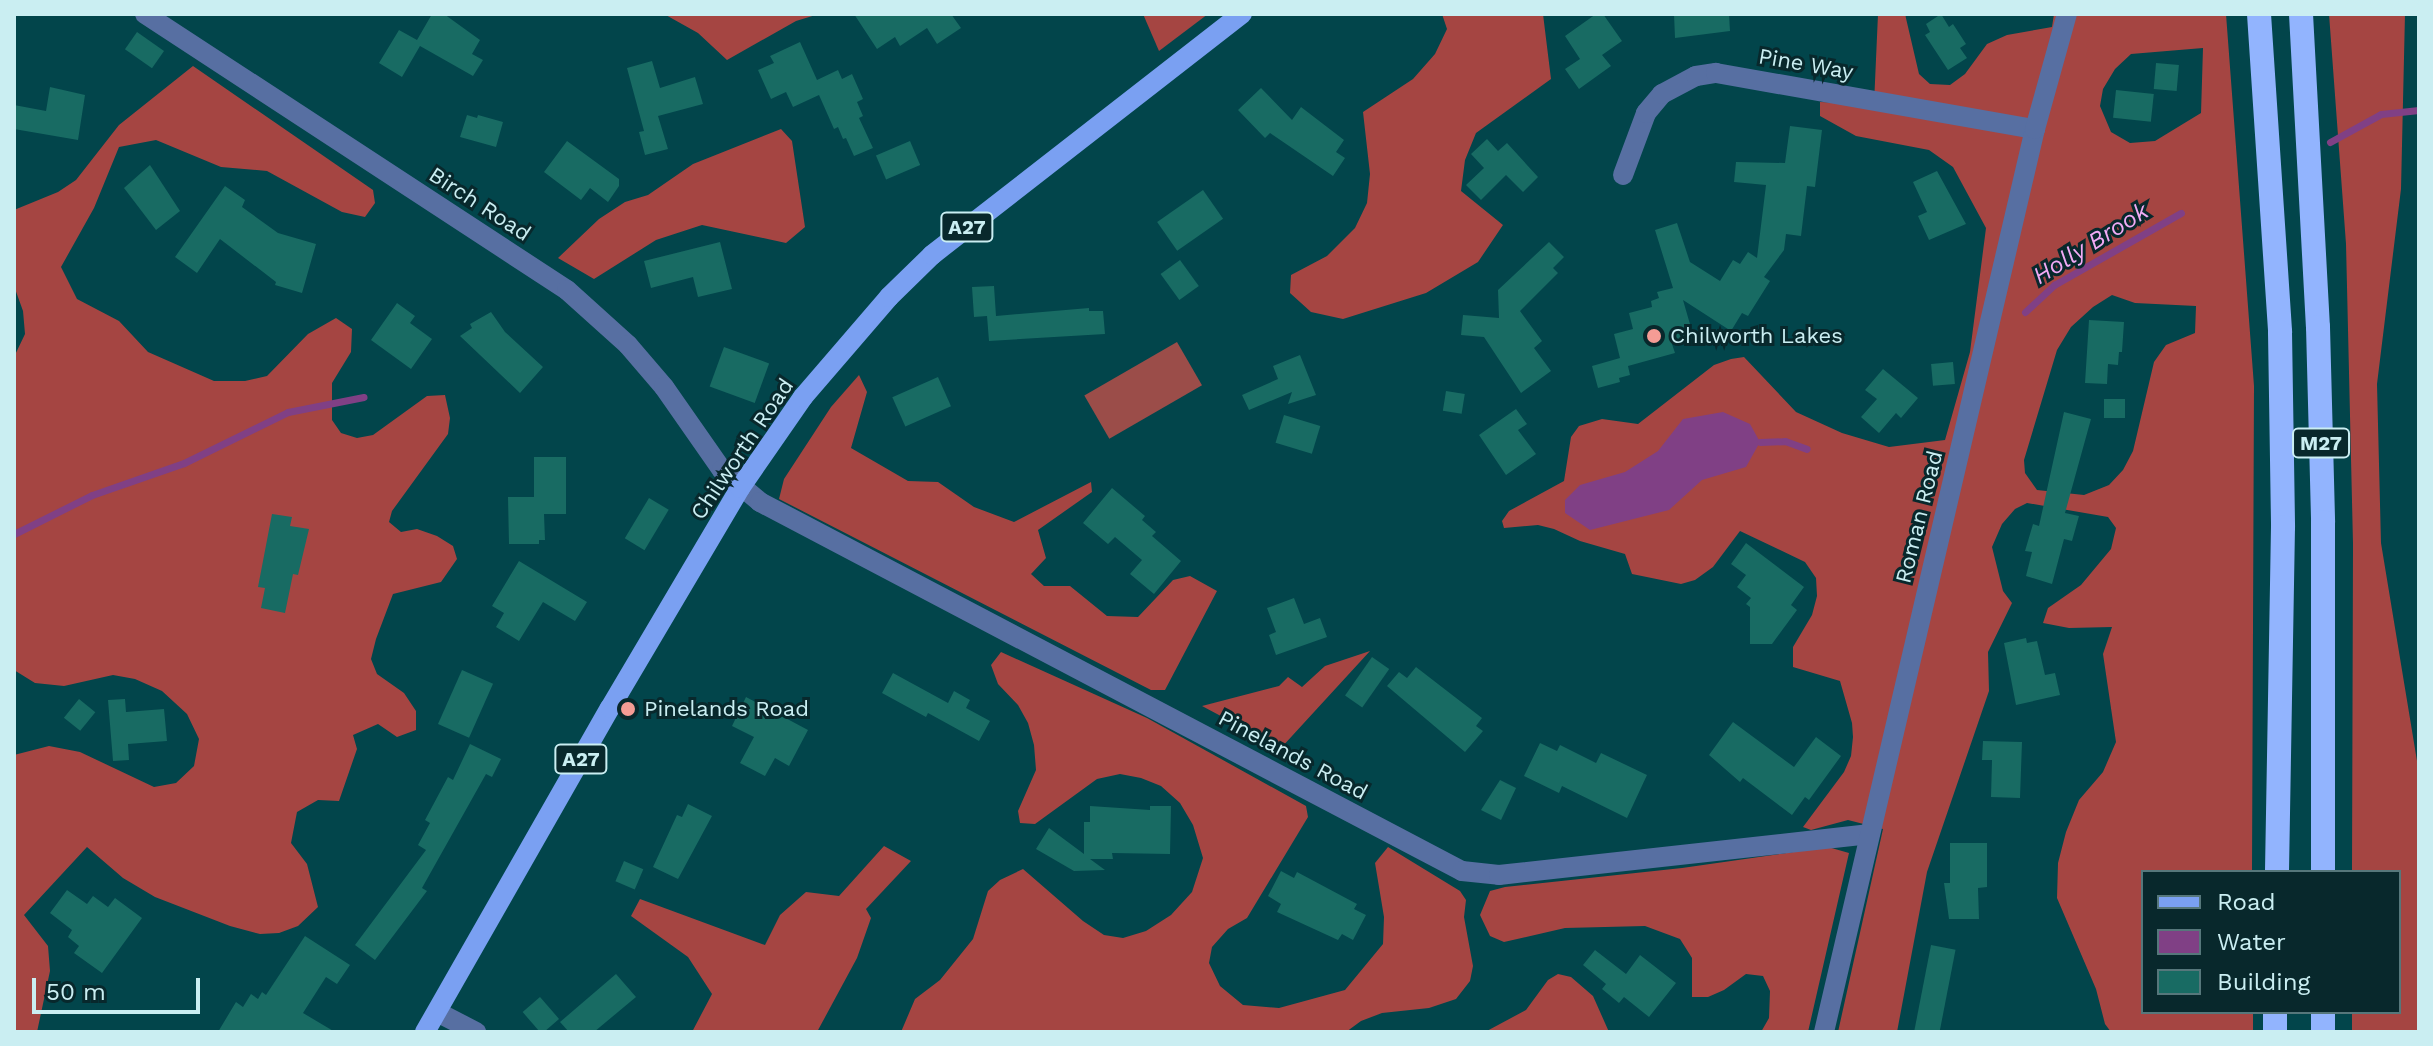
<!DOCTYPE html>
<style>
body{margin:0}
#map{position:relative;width:2433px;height:1046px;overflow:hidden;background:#02454b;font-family:"Work Sans",sans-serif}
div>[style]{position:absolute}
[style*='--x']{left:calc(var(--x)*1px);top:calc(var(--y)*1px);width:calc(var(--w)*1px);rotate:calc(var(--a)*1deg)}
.green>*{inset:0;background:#9b4d49;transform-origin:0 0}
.forest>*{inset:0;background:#a54542}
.water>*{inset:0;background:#804085}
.stream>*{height:7px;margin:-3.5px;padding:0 3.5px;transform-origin:3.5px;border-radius:3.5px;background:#804085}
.building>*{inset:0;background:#186b63;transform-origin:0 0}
.street>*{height:20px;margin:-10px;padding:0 10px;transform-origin:10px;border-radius:10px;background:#576fa2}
.primary>*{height:20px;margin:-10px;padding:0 10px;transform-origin:10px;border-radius:10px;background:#7aa0f2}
.highway>*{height:24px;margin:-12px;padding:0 12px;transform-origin:12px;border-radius:12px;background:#92b4fe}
.dots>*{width:22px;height:22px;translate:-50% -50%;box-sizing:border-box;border:4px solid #08282c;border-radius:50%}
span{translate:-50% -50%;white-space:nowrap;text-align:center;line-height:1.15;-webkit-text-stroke:6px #08282c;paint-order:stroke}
.shield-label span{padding:2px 6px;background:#08282c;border:2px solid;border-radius:6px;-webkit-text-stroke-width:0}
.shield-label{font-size:20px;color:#caeef2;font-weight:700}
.street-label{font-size:22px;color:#caeef2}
.poi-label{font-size:22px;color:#caeef2}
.left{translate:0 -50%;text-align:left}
.water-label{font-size:24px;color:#f1aaf5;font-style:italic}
.frame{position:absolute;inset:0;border:16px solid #caeef2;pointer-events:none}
.legend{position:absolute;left:2141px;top:870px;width:260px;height:144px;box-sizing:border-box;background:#08282c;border:2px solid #56777b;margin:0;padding:10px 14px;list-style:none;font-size:24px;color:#caeef2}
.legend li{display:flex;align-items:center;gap:16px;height:40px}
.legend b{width:40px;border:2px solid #56777b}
.scale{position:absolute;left:32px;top:978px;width:168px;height:36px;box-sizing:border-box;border:4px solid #caeef2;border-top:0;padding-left:10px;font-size:24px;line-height:28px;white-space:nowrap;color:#caeef2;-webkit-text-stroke:6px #08282c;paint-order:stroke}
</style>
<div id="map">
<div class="green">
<div style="left:1177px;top:342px;width:50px;height:107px;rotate:60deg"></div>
</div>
<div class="forest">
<div style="clip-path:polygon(664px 14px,819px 14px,796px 21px,727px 60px,698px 33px)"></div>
<div style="clip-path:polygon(1143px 14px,1208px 14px,1159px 51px)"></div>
<div style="clip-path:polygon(1442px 14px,1543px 14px,1551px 79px,1476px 133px,1465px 160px,1461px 191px,1503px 225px,1478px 262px,1426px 293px,1343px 319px,1311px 312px,1290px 293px,1291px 275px,1327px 256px,1355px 228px,1367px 203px,1370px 174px,1363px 112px,1413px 79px,1435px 54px,1447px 29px)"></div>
<div style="clip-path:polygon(evenodd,1878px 14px,1905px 14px,1919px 74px,1930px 84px,1950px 85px,1965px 74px,1987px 44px,2007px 35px,2052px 27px,2054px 14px,2226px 14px,2254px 386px,2252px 872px,2143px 872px,2143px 1012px,2253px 1012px,2253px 1032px,2111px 1032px,2105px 1024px,2096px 989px,2057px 898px,2058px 863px,2066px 832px,2079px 800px,2103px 772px,2116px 742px,2103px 654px,2112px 627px,2069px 628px,2043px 623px,2048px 608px,2081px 585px,2111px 549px,2116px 528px,2108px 517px,2027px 503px,2015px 509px,2002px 524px,1992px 547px,2003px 591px,2012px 603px,1988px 652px,1989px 691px,1927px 872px,1897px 1032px,1838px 1032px,1883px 829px,1848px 820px,1811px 830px,1803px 827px,1844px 772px,1851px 756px,1853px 737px,1852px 723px,1840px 681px,1793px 667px,1793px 647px,1812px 615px,1817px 596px,1816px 578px,1805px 562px,1740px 531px,1713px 567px,1695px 580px,1681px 584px,1632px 574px,1625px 554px,1580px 541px,1554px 529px,1538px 525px,1504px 528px,1502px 521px,1509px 511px,1564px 481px,1571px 437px,1579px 426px,1602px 419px,1638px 424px,1714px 365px,1731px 359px,1744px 357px,1796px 412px,1842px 433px,1889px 447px,1945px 440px,1970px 352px,1986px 228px,1953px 167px,1929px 150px,1856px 136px,1820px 116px,1820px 102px,1874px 104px,1878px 14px,2203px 48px,2201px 113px,2155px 141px,2130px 143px,2111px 132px,2100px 106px,2103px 89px,2115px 69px,2131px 54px,2203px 48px,1878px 14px,2112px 295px,2135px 303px,2196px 306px,2195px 333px,2166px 345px,2154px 362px,2133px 451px,2123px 470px,2109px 485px,2084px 495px,2037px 490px,2025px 473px,2024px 460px,2057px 350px,2071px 327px,2093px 307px,2112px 295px)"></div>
<div style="clip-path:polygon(2329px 14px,2405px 14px,2401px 189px,2377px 384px,2381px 543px,2419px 773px,2419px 1032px,2352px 1032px,2352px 1012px,2399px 1012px,2399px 872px,2352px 872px,2353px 544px,2346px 244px)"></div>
<div style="clip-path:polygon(193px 66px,373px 190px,375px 203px,365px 217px,342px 212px,267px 171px,221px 167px,156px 140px,119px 147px,94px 208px,61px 267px,77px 299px,119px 321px,148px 352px,214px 381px,245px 381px,267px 376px,308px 334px,336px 318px,352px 329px,351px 352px,332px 383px,332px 420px,341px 433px,357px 438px,373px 435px,427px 396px,445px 395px,450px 418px,448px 434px,392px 511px,389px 522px,401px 532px,417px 529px,437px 536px,453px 546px,457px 559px,441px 582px,393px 594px,376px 639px,371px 659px,377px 674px,404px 693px,416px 711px,416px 730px,397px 737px,378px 724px,353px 735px,357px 749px,339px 801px,318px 800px,297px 812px,291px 843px,307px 864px,318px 907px,298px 926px,279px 933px,260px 934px,230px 926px,155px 897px,123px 878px,87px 847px,24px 915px,48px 946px,50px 971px,37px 1032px,14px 1032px,14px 755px,49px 746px,80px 752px,154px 787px,176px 783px,194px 766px,199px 739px,187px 714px,162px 691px,135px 679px,113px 675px,64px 686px,35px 683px,14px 670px,14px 357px,25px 334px,23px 311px,14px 286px,14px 210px,58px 192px,76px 180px,119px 125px)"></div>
<div style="clip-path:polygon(781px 129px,792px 141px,805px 227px,786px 243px,702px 225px,656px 240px,594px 279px,558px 258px,599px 219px,625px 202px,648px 195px,693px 164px)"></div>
<div style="clip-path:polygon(859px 375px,867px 392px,851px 448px,908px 481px,938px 482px,974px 507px,1014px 522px,1091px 482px,1092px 492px,1038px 530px,1046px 558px,1031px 574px,1044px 586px,1070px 586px,1107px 616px,1138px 617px,1173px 580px,1190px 576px,1217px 591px,1165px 690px,1151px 690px,779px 499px,784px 479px,831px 407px)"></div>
<div style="clip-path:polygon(1370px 651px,1281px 748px,1202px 706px,1279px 686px,1288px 677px,1302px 687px,1325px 666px)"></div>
<div style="clip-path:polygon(1001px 652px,1147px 718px,1306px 806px,1308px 817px,1247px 918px,1228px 929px,1212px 947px,1209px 963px,1220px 986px,1243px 1005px,1279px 1008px,1345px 990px,1383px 944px,1384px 917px,1375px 863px,1388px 847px,1460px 891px,1466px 900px,1464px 917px,1473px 966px,1470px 981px,1456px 999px,1429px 1008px,1382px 1013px,1361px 1021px,1346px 1032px,901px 1032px,915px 999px,940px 980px,973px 939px,988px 891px,1000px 880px,1023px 869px,1083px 921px,1104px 935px,1123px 938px,1146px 931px,1171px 915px,1192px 892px,1203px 858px,1193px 825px,1180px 803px,1161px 786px,1141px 778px,1120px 774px,1097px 779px,1035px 824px,1020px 823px,1018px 811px,1036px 770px,1034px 745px,1028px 723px,1018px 705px,998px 684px,991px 665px)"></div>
<div style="clip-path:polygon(884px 846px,911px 861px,866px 909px,871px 918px,857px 958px,817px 1032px,692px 1032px,712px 994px,688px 957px,631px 916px,640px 899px,765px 945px,780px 915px,806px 892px,839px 896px)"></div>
<div style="clip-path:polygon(1828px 847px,1849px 853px,1808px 1032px,1761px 1032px,1769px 1018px,1770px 991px,1763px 976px,1746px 974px,1724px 990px,1708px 997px,1692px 997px,1692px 958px,1680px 939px,1645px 926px,1565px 928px,1504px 942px,1490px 936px,1480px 915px,1490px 891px,1505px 887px,1682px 868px)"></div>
<div style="clip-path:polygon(1558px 974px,1571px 977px,1593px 996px,1609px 1032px,1485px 1032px,1526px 1010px,1548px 980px)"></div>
</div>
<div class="water">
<div style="clip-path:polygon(1723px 412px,1750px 424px,1760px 442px,1746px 467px,1702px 480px,1669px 510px,1590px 530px,1565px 513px,1565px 500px,1580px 485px,1625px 472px,1658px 451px,1683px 419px)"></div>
</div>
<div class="stream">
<div style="--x:2330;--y:142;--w:58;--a:-28.8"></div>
<div style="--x:2381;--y:114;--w:38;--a:-6"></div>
<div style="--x:2025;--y:312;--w:40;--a:-43"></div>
<div style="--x:2054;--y:285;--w:146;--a:-29.6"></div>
<div style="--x:1760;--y:442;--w:25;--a:-2"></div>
<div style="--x:1785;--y:441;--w:23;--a:20"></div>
<div style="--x:14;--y:534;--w:87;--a:-26.6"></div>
<div style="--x:92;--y:495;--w:97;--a:-19.2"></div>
<div style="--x:184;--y:463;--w:116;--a:-26.1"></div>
<div style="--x:288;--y:412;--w:77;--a:-11.2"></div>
</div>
<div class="building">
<div style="clip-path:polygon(432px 14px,444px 14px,480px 40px,472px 54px,483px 60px,473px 76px,420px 46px,402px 77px,379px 63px,399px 30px,417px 40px)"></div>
<div style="clip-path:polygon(854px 14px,951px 14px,961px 28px,937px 44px,927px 28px,900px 46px,895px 37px,877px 49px)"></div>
<div style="clip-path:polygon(1596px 14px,1603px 14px,1622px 41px,1602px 55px,1611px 66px,1579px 89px,1565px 69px,1580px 59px,1565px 36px)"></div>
<div style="clip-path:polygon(1674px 14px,1729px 14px,1730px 31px,1675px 38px)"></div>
<div style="clip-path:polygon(1941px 14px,1949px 27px,1953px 24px,1966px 44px,1960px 48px,1967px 58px,1948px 70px,1925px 35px,1930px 32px,1926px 24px)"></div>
<div style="left:137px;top:32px;width:33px;height:21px;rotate:35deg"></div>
<div style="clip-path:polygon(800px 42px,817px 80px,838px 70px,842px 79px,852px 74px,863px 99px,857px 102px,863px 116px,859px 118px,873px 148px,854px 156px,846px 138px,843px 139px,838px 127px,834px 129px,819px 95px,793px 107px,786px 92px,771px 99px,758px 70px,774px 63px,770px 56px)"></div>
<div style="clip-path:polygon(652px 61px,660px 88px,695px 77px,703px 104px,658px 116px,668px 149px,645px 155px,639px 132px,644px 131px,627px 68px)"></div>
<div style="left:2156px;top:63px;width:23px;height:26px;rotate:5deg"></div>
<div style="clip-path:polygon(50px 87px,85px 95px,78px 140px,14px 129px,14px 105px,46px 111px)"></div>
<div style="clip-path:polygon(1261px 88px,1292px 120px,1301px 107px,1344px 140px,1336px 152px,1345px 158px,1333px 176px,1270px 133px,1265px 138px,1238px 110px)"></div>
<div style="left:2116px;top:90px;width:38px;height:28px;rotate:6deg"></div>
<div style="clip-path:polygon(467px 115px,477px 118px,478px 115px,503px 122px,496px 147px,460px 137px)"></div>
<div style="clip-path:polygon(1790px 126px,1822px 130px,1815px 187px,1807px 186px,1801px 236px,1786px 234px,1784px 250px,1764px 277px,1770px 281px,1748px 316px,1742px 313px,1731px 331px,1683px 300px,1694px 338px,1672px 344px,1675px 353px,1628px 366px,1630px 375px,1619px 378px,1620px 382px,1598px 388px,1592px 366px,1620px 358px,1614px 334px,1633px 329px,1629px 313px,1652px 307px,1651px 301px,1659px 298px,1657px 292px,1673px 288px,1655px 230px,1677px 223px,1690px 262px,1720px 281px,1733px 260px,1740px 264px,1748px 252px,1757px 258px,1766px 185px,1734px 182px,1736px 162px,1785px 163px)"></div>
<div style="clip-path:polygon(1487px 139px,1498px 151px,1507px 143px,1538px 177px,1523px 192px,1506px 175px,1481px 200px,1466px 185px,1484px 168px,1471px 154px)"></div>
<div style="clip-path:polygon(567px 141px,619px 179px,619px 186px,608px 202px,590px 188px,581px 200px,544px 172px)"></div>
<div style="left:910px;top:141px;width:26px;height:37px;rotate:67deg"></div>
<div style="clip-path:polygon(150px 165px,180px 211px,156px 230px,124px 188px)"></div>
<div style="clip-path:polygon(1937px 171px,1966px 224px,1929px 240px,1918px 216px,1927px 212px,1913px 182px)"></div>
<div style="clip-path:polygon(225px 186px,245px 200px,242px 207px,278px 233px,316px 244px,302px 293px,275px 285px,276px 282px,220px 239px,197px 273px,175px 257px)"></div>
<div style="left:1203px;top:190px;width:35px;height:56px;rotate:55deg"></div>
<div style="clip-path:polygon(720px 242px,732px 289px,698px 297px,693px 277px,651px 288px,644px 261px)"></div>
<div style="clip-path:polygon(1549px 242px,1564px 257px,1553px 268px,1558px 273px,1520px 311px,1542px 341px,1534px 348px,1551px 371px,1521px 393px,1484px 337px,1461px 335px,1463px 315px,1499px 318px,1498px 290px)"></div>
<div style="left:1180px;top:260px;width:32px;height:24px;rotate:54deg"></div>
<div style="clip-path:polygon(994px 286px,996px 316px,1089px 308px,1089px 311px,1103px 311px,1105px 334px,989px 341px,987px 316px,974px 317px,972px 287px)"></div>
<div style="clip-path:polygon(397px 303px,415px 316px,410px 323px,432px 339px,411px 369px,371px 340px)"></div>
<div style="clip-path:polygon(491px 312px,505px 332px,543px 367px,520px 393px,460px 336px,472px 328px,470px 324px)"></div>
<div style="clip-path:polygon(2089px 320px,2124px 322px,2122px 352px,2119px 352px,2118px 365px,2108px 364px,2107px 384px,2085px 383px)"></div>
<div style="left:724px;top:347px;width:48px;height:42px;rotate:20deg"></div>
<div style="clip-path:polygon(1300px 355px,1316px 395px,1288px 404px,1292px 392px,1249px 410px,1242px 395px,1278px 379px,1273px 366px)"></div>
<div style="left:1953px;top:362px;width:22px;height:22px;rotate:85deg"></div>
<div style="clip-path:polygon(1883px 369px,1918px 398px,1901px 418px,1896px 413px,1879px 433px,1861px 417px,1877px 399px,1865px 390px)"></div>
<div style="left:938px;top:377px;width:32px;height:50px;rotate:66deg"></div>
<div style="left:1446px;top:391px;width:19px;height:20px;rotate:9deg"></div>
<div style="left:2125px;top:399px;width:19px;height:21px;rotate:90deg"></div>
<div style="clip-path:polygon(1516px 409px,1527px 424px,1518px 430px,1536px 454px,1506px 475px,1479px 435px)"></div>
<div style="clip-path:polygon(2064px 412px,2091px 419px,2065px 513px,2079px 516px,2072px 541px,2064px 539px,2052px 584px,2026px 576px,2032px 552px,2025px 551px,2033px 524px,2039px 526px)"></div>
<div style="left:1284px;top:415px;width:38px;height:29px;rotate:17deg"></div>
<div style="clip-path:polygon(534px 457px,566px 457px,566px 514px,544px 514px,545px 540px,539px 540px,539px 544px,509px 544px,508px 497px,534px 497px)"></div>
<div style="clip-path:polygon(1112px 488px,1145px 516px,1142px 520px,1156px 532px,1152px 536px,1181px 561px,1154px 594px,1130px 574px,1142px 560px,1115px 537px,1108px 544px,1083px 523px)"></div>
<div style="left:649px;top:498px;width:23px;height:47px;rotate:31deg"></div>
<div style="clip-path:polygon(272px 514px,292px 517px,290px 526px,309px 529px,298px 575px,293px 574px,285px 613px,261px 608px,265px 588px,258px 587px)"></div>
<div style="clip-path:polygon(1746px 543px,1804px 587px,1791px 605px,1797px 610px,1772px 644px,1750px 644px,1750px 607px,1746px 604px,1751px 598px,1737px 587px,1746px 575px,1731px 564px)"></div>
<div style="clip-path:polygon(519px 561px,587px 602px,575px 621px,543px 602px,519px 641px,496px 627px,504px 613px,492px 606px)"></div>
<div style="clip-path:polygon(1294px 598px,1304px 624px,1320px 618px,1327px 637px,1276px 655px,1269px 635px,1276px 632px,1267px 608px)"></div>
<div style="clip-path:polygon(2026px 638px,2027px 643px,2037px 641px,2045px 675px,2055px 673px,2060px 695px,2016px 705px,2004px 643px)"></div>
<div style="left:1372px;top:657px;width:21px;height:47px;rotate:35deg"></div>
<div style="clip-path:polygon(1416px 667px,1482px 718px,1476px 726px,1483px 731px,1465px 752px,1387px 686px,1399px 672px,1407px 678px)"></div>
<div style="left:462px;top:670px;width:34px;height:59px;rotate:24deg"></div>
<div style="clip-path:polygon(893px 673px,948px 703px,954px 691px,970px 700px,966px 708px,990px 721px,979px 741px,928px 713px,926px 717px,882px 693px)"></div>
<div style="clip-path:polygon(746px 697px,808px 730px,789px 766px,775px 758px,765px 776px,740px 763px,754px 737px,732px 726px)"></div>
<div style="left:79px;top:699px;width:21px;height:24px;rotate:39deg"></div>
<div style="clip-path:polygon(125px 699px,126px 712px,164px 709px,167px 741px,128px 744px,129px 760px,113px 761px,108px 700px)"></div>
<div style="clip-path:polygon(1733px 722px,1794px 767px,1816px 737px,1841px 756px,1809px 800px,1805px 797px,1792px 815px,1743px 778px,1740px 782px,1709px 755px)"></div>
<div style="clip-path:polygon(1983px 741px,2022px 742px,2020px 798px,1991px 797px,1992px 760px,1982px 760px)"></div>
<div style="clip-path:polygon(1540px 743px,1557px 751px,1560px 745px,1596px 763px,1601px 753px,1647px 775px,1627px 818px,1562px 786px,1559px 793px,1524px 776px)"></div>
<div style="clip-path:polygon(470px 744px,501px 759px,492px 777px,486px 774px,422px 888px,427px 891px,375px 960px,355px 945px,426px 850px,418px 845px,430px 823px,425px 820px,448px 777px,453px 780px)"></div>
<div style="clip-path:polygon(1500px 780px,1516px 788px,1501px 820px,1481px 810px)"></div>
<div style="clip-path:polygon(688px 804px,712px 816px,678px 879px,653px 867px,677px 815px,682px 817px)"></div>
<div style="clip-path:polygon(1090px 806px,1150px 810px,1150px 806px,1171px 806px,1170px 854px,1112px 853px,1113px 859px,1090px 859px,1105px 870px,1074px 871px,1036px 849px,1049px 828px,1084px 854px,1084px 822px,1090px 822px)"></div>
<div style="clip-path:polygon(1950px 843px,1987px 843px,1987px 887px,1978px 888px,1979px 919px,1949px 919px,1944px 883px,1950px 883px)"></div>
<div style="left:624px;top:861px;width:21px;height:22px;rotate:23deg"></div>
<div style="clip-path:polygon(1281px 871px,1294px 878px,1297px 872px,1357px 904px,1354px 909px,1366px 915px,1353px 940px,1342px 934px,1338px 940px,1277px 912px,1281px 904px,1268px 896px)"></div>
<div style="clip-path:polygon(67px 890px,87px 904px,93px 896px,108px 907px,115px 898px,142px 918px,102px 973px,74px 953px,79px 946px,68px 937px,72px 930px,50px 913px)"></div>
<div style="clip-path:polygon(305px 936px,350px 965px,337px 984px,326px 977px,303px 1013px,335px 1032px,218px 1032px,236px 1002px,243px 1007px,251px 994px,258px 999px,262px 992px,266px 995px)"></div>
<div style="left:1931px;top:945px;width:25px;height:89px;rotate:11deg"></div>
<div style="clip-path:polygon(1595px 950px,1626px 974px,1640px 955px,1676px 983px,1649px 1017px,1624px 997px,1619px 1003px,1602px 989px,1606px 984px,1583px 965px)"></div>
<div style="clip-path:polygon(616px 974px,636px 997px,594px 1032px,569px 1032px,560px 1022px)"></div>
<div style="left:540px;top:997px;width:29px;height:23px;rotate:49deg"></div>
</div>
<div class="street">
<div style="--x:145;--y:14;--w:504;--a:33.19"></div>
<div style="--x:567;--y:290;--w:82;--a:42"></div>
<div style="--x:628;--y:345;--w:55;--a:49.4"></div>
<div style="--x:664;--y:387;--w:101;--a:55.1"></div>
<div style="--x:722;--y:470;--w:50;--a:40.1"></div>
<div style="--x:760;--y:502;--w:793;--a:27.73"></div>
<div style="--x:1462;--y:871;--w:37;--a:6"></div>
<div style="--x:1499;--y:875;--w:371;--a:-6.3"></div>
<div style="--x:1623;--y:175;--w:66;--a:-69.6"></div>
<div style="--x:1646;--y:113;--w:25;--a:-50"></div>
<div style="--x:1662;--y:94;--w:38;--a:-28"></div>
<div style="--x:1696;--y:76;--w:20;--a:-9"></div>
<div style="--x:1716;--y:73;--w:324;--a:10"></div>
<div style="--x:437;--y:1012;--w:44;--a:27.1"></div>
<div style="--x:1824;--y:1032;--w:927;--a:-76.85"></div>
<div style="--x:2035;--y:129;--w:119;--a:-74.5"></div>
</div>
<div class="primary">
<div style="--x:425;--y:1032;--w:373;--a:-60.3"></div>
<div style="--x:610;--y:708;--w:256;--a:-59.4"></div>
<div style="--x:740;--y:488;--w:111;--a:-55.3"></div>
<div style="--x:803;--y:397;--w:132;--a:-49.3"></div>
<div style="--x:889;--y:297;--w:60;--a:-44.3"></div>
<div style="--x:932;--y:255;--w:393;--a:-37.9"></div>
</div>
<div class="highway">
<div style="--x:2259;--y:14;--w:319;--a:86.2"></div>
<div style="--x:2280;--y:332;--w:195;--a:89.1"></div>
<div style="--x:2283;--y:527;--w:345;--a:91"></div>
<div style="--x:2301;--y:14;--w:313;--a:86.9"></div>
<div style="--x:2318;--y:327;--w:195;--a:88.5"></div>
<div style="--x:2323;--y:522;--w:350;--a:90"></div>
<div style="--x:2323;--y:1012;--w:20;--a:90"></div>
<div style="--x:2275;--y:1032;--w:20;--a:-90"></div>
</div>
<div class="dots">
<div style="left:1654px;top:336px;background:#f59c95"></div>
<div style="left:628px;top:709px;background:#f59c95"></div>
</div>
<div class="shield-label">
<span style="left:967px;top:227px">A27</span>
<span style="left:2321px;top:443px">M27</span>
<span style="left:581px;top:759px">A27</span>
</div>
<div class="street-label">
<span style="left:1806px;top:64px;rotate:10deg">Pine Way</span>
<span style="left:480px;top:204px;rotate:33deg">Birch Road</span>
<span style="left:742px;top:449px;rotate:-56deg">Chilworth Road</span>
<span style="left:1919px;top:517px;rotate:-76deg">Roman Road</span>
<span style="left:1293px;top:755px;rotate:28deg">Pinelands Road</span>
</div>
<div class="poi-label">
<span class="left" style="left:1670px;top:336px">Chilworth Lakes</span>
<span class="left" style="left:644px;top:709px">Pinelands Road</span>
</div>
<div class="water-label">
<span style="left:2091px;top:244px;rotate:-32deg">Holly Brook</span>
</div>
<div class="frame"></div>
<ul class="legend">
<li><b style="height:10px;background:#7aa0f2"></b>Road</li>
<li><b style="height:22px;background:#804085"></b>Water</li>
<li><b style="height:22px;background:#186b63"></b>Building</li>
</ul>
<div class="scale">50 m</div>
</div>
